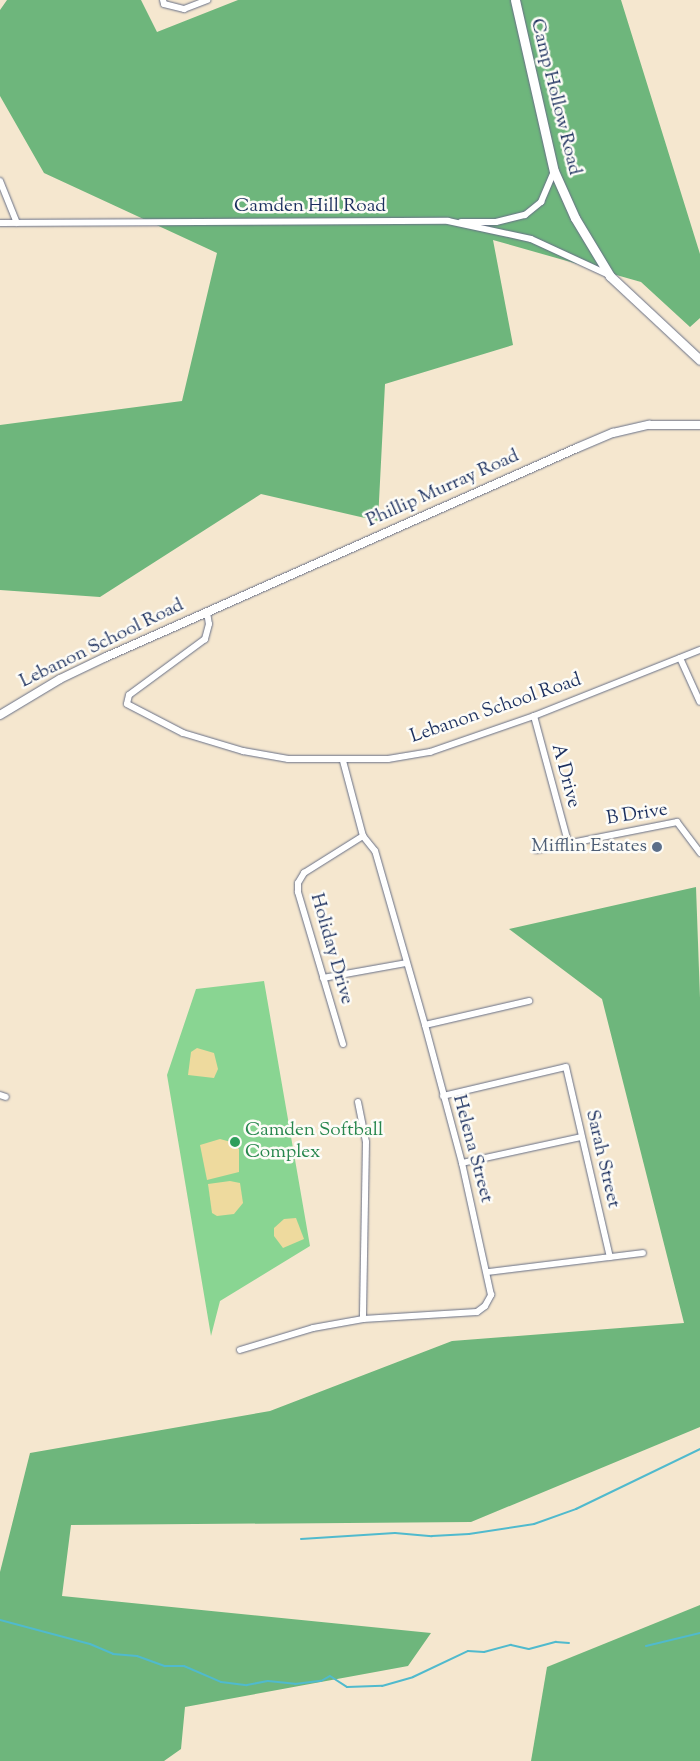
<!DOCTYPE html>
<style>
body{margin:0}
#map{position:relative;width:700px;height:1761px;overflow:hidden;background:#f5e7cf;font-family:"Sorts Mill Goudy",serif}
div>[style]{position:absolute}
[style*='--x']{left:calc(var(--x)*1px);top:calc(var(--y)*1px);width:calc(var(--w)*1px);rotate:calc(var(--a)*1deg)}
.green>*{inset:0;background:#89d592}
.forest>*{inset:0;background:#6eb67c}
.sand>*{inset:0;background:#eeda9e}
.stream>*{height:2px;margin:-1px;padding:0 1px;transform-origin:1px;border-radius:1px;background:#50bacd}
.roads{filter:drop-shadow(0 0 1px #676f86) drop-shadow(0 0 1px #676f86)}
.minor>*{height:6px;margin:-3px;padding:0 3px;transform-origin:3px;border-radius:3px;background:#fff}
.tertiary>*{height:8px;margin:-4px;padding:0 4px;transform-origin:4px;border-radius:4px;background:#fff}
.secondary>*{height:9px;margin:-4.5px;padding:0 4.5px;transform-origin:4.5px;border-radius:4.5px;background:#fff}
.dots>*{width:14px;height:14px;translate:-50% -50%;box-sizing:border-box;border:2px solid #fdfcf7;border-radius:50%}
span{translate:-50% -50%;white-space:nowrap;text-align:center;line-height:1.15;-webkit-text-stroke:5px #fdfcf7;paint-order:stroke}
.street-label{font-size:19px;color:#1b2f5e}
.service-label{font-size:19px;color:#4e5e75}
.right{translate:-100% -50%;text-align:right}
.leisure-label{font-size:19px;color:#27864d}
.left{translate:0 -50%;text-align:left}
</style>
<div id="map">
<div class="green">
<div style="clip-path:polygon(264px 981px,310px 1246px,220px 1301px,211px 1336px,167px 1075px,196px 989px)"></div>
</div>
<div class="forest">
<div style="clip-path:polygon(7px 0,141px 0,157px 32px,238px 0,621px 0,700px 254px,700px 318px,690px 327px,641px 282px,493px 240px,513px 345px,385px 384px,378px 521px,261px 494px,100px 597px,0 590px,0 425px,182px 401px,217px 253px,44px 173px,0 96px,0 10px)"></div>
<div style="clip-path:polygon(696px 887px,700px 998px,700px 1427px,471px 1522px,71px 1525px,62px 1596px,431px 1633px,408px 1666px,185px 1707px,181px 1749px,164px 1761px,0 1761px,0 1572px,30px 1453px,270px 1411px,452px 1341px,684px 1323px,602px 999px,509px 929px)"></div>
<div style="clip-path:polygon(700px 1605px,700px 1761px,531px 1761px,547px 1667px)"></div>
</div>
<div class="sand">
<div style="clip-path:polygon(197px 1048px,214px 1053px,218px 1069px,214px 1078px,188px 1075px,191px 1052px)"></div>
<div style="clip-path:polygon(220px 1139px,231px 1142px,239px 1149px,239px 1172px,207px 1180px,200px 1145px)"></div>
<div style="clip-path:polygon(230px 1181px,240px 1183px,243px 1203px,234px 1214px,217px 1216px,212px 1213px,208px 1184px)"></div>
<div style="clip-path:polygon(296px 1218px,304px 1239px,283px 1248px,274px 1236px,274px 1228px,284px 1219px)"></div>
</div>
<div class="stream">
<div style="--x:301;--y:1539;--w:94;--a:-3.7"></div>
<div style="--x:395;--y:1533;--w:37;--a:5"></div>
<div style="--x:432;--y:1536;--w:37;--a:-3"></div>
<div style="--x:469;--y:1534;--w:66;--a:-8.7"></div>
<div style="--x:534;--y:1524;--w:45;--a:-19.7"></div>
<div style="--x:576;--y:1509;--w:138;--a:-25.8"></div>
<div style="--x:0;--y:1620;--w:93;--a:14.9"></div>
<div style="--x:90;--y:1644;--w:25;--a:23"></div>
<div style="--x:113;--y:1654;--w:24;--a:5"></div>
<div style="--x:137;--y:1656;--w:30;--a:20"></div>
<div style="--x:165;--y:1666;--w:19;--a:0"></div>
<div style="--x:184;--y:1666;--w:40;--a:23.4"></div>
<div style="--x:221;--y:1682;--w:26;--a:7"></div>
<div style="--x:247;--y:1685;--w:21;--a:-11"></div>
<div style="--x:268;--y:1681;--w:27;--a:6"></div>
<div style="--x:295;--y:1684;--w:26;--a:-7"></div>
<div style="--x:321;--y:1681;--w:10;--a:-29"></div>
<div style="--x:330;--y:1676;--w:20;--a:33"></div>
<div style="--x:347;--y:1687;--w:35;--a:-2"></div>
<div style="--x:382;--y:1686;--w:32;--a:-16"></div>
<div style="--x:413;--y:1677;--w:61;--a:-25.3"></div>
<div style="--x:468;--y:1651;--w:16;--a:4"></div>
<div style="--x:484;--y:1652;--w:28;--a:-15"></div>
<div style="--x:511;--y:1645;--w:18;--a:13"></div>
<div style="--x:529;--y:1649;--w:28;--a:-15"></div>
<div style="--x:556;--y:1642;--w:13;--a:4"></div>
<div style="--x:646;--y:1646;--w:56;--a:-13.5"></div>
</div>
<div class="roads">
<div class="minor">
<div style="--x:163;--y:0;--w:4;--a:76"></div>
<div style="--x:164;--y:4;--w:21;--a:14"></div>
<div style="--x:184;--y:9;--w:25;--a:-21"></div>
<div style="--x:0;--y:181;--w:45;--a:68"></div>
<div style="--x:461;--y:222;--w:35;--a:0"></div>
<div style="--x:496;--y:222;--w:30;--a:-14"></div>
<div style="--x:525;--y:215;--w:21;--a:-39"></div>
<div style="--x:541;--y:202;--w:34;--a:-67"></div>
<div style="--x:0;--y:223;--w:448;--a:-0.3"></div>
<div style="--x:448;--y:221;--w:85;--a:12.2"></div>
<div style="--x:531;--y:239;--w:86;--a:24.8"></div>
<div style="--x:207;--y:612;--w:12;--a:81"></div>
<div style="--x:209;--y:624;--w:16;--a:105"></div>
<div style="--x:205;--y:639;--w:94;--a:143.6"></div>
<div style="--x:129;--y:695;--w:9;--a:103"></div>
<div style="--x:127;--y:704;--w:63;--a:27.4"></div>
<div style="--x:183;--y:733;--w:63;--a:16.7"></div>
<div style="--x:243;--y:751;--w:46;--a:10.1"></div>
<div style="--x:288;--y:759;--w:100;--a:0"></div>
<div style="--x:388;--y:759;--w:43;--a:-9.5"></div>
<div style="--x:430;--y:752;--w:110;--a:-19.1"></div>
<div style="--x:534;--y:716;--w:179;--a:-21.7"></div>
<div style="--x:680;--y:658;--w:48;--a:65.6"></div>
<div style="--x:534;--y:716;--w:131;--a:74.9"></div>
<div style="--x:536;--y:850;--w:144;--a:-11.2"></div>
<div style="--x:677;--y:822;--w:39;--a:53"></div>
<div style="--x:323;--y:978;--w:84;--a:-10.2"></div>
<div style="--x:425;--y:1025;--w:107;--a:-13"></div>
<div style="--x:343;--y:1044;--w:159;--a:-106.5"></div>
<div style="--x:298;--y:892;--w:9;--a:-90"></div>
<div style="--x:298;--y:883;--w:12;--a:-59"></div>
<div style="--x:304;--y:873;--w:70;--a:-32.1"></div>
<div style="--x:0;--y:1095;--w:6;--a:18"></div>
<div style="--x:443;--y:1096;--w:126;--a:-13.3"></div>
<div style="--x:566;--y:1067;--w:195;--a:77"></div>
<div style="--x:358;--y:1102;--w:41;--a:78.7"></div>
<div style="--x:366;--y:1142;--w:177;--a:91"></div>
<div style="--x:462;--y:1163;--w:122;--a:-12.3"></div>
<div style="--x:488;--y:1272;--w:156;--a:-7"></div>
<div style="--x:240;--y:1350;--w:76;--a:-16.8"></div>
<div style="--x:313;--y:1328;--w:51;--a:-10.2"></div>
<div style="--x:363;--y:1319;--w:114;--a:-3.5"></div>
<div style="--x:477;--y:1312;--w:10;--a:-37"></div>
<div style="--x:485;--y:1306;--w:13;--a:-61"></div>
<div style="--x:491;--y:1295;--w:135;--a:-102.4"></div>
<div style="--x:462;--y:1163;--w:143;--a:-105"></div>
<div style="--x:425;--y:1025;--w:181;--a:-106"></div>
<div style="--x:375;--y:851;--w:19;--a:-129"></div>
<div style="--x:363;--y:836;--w:78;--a:-104.9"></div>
</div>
<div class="tertiary">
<div style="--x:0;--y:715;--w:70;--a:-31"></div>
<div style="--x:60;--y:679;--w:51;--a:-25.6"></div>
<div style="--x:106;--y:657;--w:515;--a:-23.93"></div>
<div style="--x:577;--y:448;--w:39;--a:-23"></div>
<div style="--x:613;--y:433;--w:37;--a:-13"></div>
<div style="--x:649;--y:425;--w:51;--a:0"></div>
</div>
<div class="secondary">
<div style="--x:515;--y:0;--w:175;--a:77.2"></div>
<div style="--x:554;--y:171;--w:51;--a:65.9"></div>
<div style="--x:575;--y:218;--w:68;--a:58.9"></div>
<div style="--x:610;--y:276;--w:123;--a:43"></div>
</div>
</div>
<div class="dots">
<div style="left:657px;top:847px;background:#5c6f8a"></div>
<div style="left:235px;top:1142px;background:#2e9e5b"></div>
</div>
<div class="street-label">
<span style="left:555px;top:97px;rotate:76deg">Camp Hollow Road</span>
<span style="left:310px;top:207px">Camden Hill Road</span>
<span style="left:443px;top:489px;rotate:-24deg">Phillip Murray Road</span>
<span style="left:102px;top:644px;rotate:-26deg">Lebanon School Road</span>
<span style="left:496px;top:709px;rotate:-19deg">Lebanon School Road</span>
<span style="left:565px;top:776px;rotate:75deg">A Drive</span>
<span style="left:637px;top:815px;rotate:-9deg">B Drive</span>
<span style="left:331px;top:949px;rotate:74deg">Holiday Drive</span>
<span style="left:472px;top:1149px;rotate:75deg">Helena Street</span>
<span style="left:602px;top:1159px;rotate:77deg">Sarah Street</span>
</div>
<div class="service-label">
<span class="right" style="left:647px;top:847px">Mifflin Estates</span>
</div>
<div class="leisure-label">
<span class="left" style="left:245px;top:1142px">Camden Softball<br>Complex</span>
</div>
</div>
